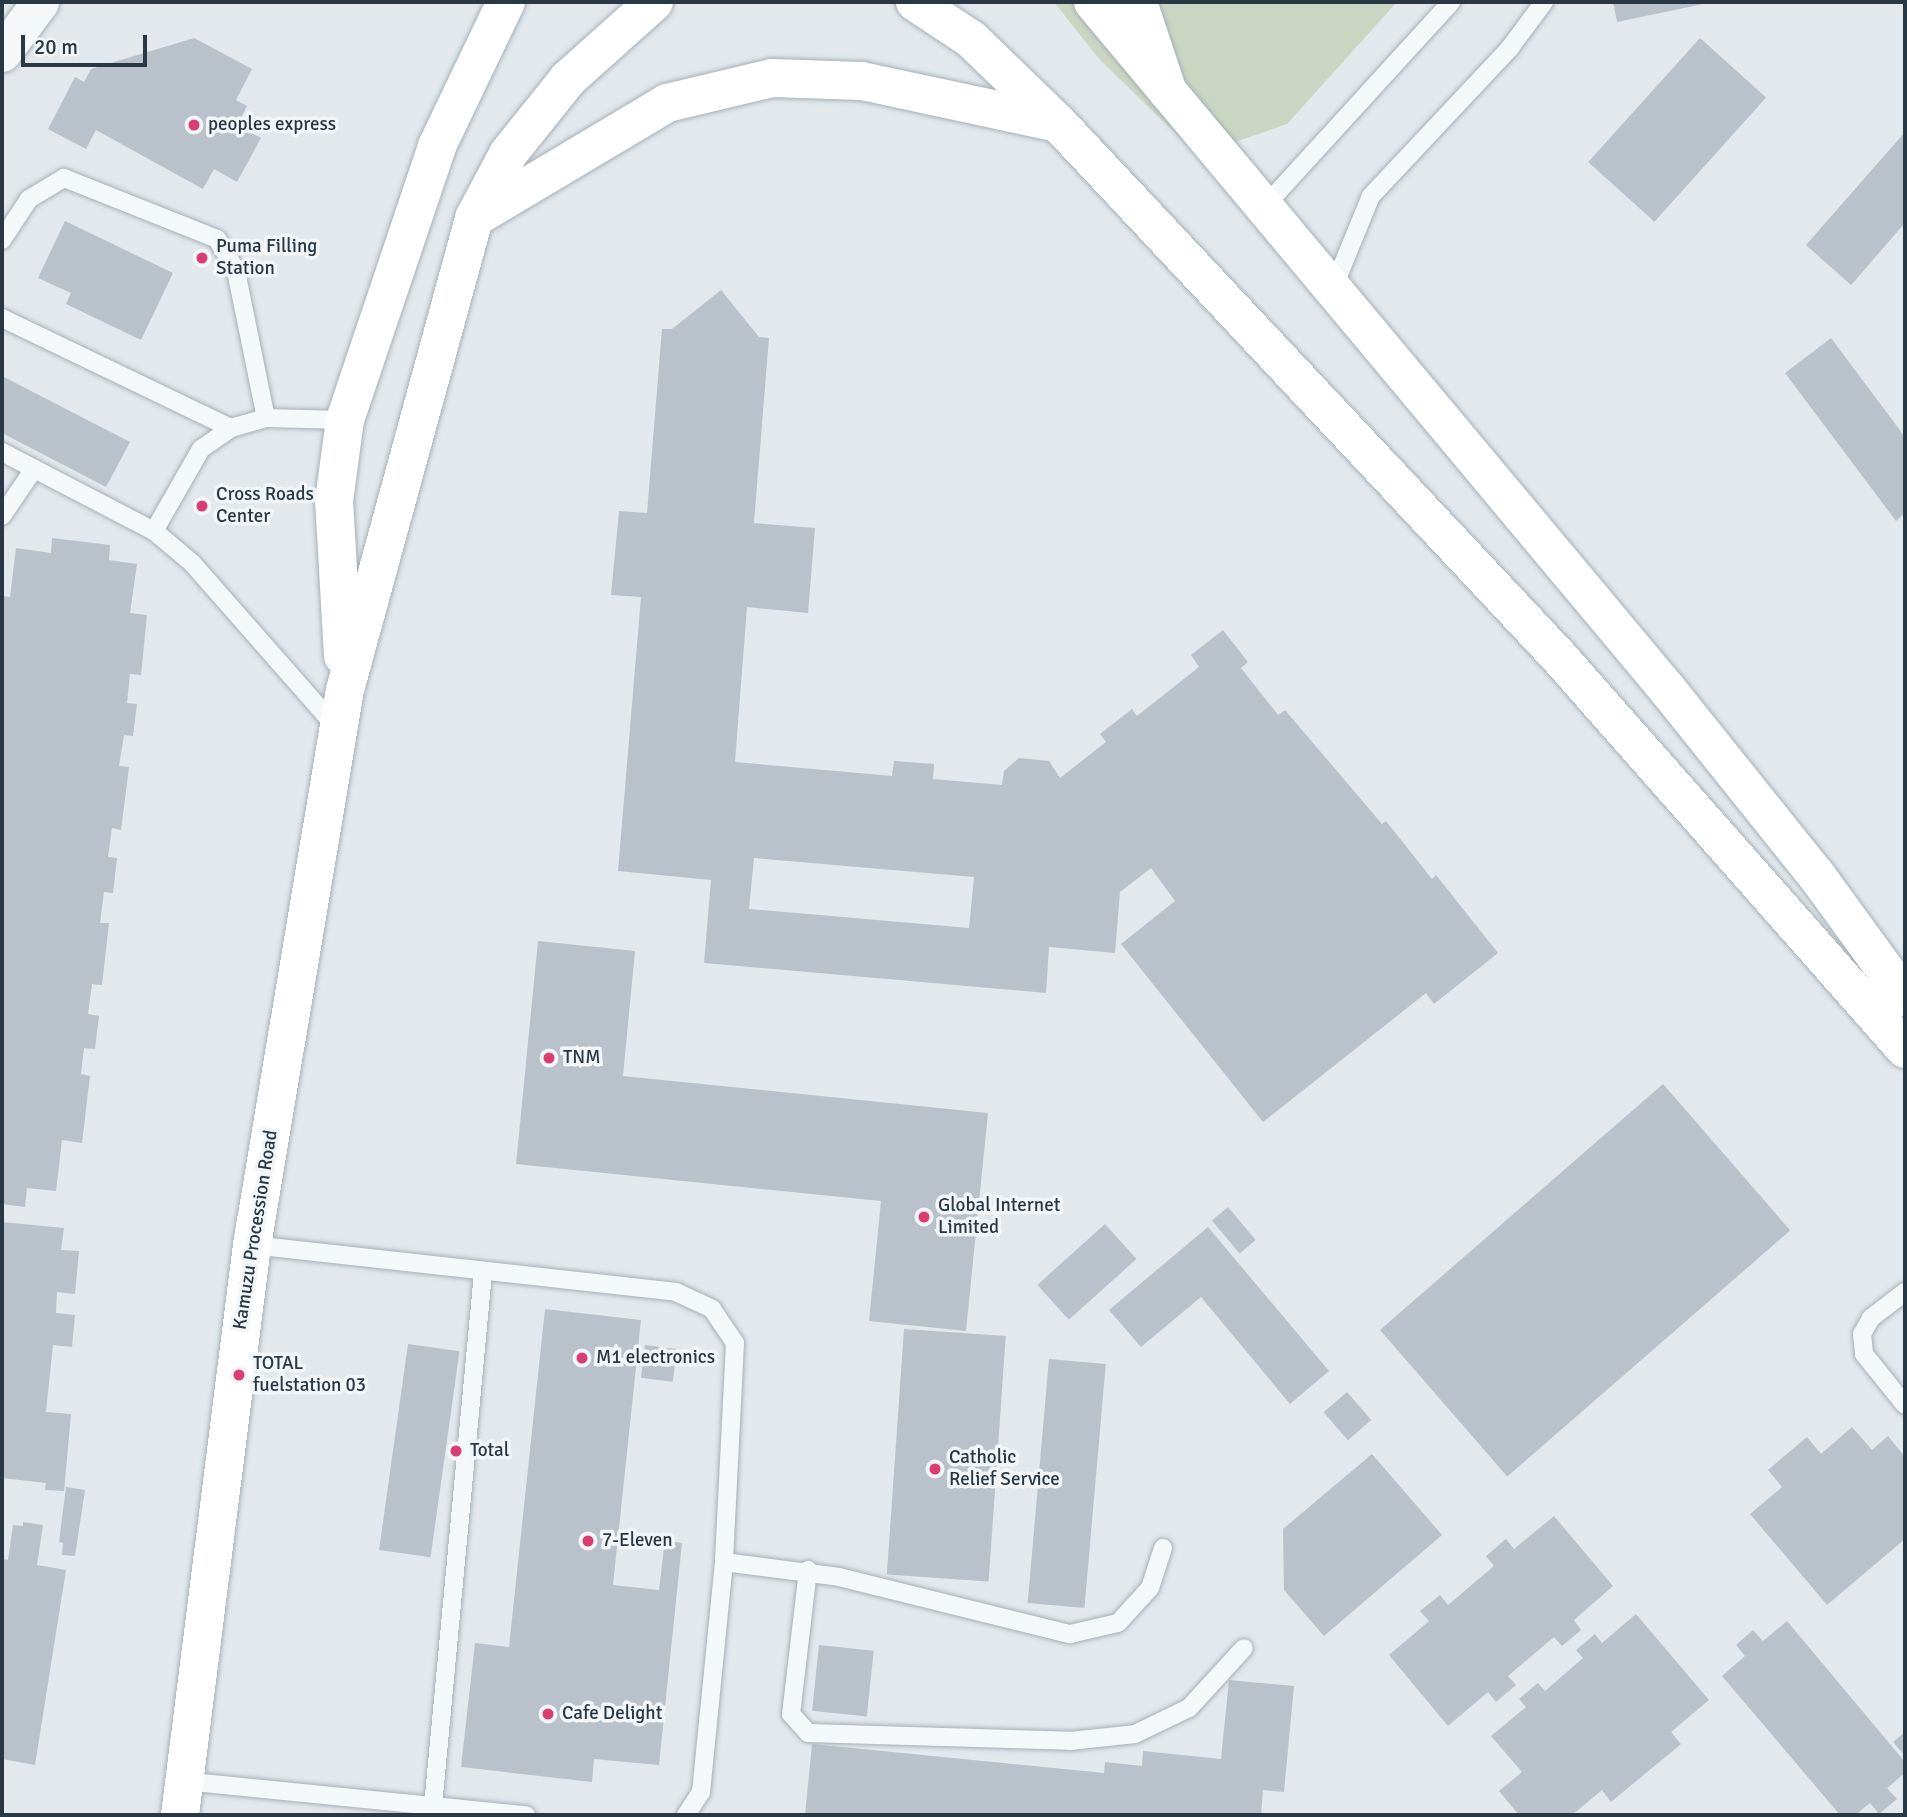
<!DOCTYPE html>
<style>
body{margin:0}
#map{position:relative;width:1907px;height:1817px;overflow:hidden;background:#e2e8ec;font-family:Signika,sans-serif}
div>[style]{position:absolute}
[style*='--x']{left:calc(var(--x)*1px);top:calc(var(--y)*1px);width:calc(var(--w)*1px);rotate:calc(var(--a)*1deg)}
.green>*{inset:0;background:#cbd6c2}
.building>*{inset:0;background:#b9c2ca;transform-origin:0 0}
.roads{filter:drop-shadow(0 0 2px #a6b0b7) drop-shadow(0 0 2px #a6b0b7)}
.lane>*{height:18px;margin:-9px;padding:0 9px;transform-origin:9px;border-radius:9px;background:#f5f8f9}
.street>*{height:37px;margin:-18.5px;padding:0 18.5px;transform-origin:18.5px;border-radius:18.5px;background:#f5f8f9}
.secondary>*{height:38px;margin:-19px;padding:0 19px;transform-origin:19px;border-radius:19px;background:#fff}
.highway>*{height:38px;margin:-19px;padding:0 19px;transform-origin:19px;border-radius:19px;background:#fff}
.dots>*{width:19px;height:19px;translate:-50% -50%;box-sizing:border-box;border:4px solid #f2f6f9;border-radius:50%}
span{translate:-50% -50%;white-space:nowrap;text-align:center;line-height:1.15;-webkit-text-stroke:7px #f2f6f9;paint-order:stroke}
.poi-label{font-size:19px;color:#283845}
.left{translate:0 -50%;text-align:left}
.street-label{font-size:19px;color:#283845}
.frame{position:absolute;inset:0;border:4px solid #283845;pointer-events:none}
.scale{position:absolute;left:21px;top:35px;width:126px;height:32px;box-sizing:border-box;border:4px solid #283845;border-top:0;padding-left:9px;font-size:21px;line-height:24px;white-space:nowrap;color:#283845;-webkit-text-stroke:5px #f2f6f9;paint-order:stroke}
</style>
<div id="map">
<div class="green">
<div style="clip-path:polygon(1054px 2px,1397px 2px,1287px 124px,1198px 155px,1099px 59px)"></div>
</div>
<div class="building">
<div style="clip-path:polygon(1613px 2px,1708px 2px,1708px 3px,1617px 22px)"></div>
<div style="clip-path:polygon(194px 38px,252px 69px,236px 100px,247px 106px,237px 126px,261px 138px,237px 182px,214px 169px,203px 189px,96px 130px,86px 149px,48px 129px,75px 77px,84px 82px,91px 69px)"></div>
<div style="left:1700px;top:38px;width:89px;height:167px;rotate:42deg"></div>
<div style="clip-path:polygon(1905px 132px,1905px 223px,1851px 285px,1806px 245px)"></div>
<div style="clip-path:polygon(65px 221px,173px 273px,141px 340px,66px 304px,71px 293px,38px 278px)"></div>
<div style="clip-path:polygon(evenodd,721px 290px,759px 337px,769px 338px,754px 523px,815px 528px,808px 613px,747px 607px,735px 762px,892px 776px,894px 761px,934px 764px,933px 779px,1002px 785px,1004px 771px,1019px 758px,1049px 761px,1060px 778px,1106px 742px,1100px 734px,1132px 709px,1137px 716px,1199px 667px,1191px 655px,1223px 630px,1248px 662px,1241px 668px,1278px 715px,1285px 710px,1382px 824px,1386px 821px,1432px 879px,1436px 875px,1498px 953px,1434px 1004px,1426px 993px,1263px 1122px,1121px 944px,1175px 901px,1151px 868px,1120px 892px,1115px 953px,1049px 947px,1046px 993px,704px 963px,711px 880px,618px 871px,641px 597px,611px 595px,619px 511px,647px 513px,662px 329px,672px 329px,721px 290px,754px 858px,974px 877px,969px 928px,749px 909px,754px 858px)"></div>
<div style="clip-path:polygon(1831px 338px,1905px 437px,1905px 513px,1896px 521px,1785px 373px)"></div>
<div style="clip-path:polygon(2px 376px,130px 442px,106px 487px,2px 433px)"></div>
<div style="clip-path:polygon(52px 538px,110px 545px,109px 560px,137px 564px,130px 613px,147px 615px,141px 675px,130px 674px,127px 703px,137px 704px,133px 736px,124px 735px,119px 766px,129px 767px,121px 830px,112px 828px,108px 857px,117px 858px,113px 893px,104px 892px,100px 923px,109px 923px,102px 985px,92px 984px,88px 1014px,99px 1016px,95px 1049px,84px 1048px,81px 1074px,90px 1076px,82px 1143px,62px 1140px,56px 1191px,27px 1188px,25px 1207px,2px 1204px,2px 596px,10px 597px,16px 548px,51px 553px)"></div>
<div style="clip-path:polygon(538px 941px,635px 951px,623px 1076px,988px 1113px,966px 1331px,869px 1321px,881px 1201px,516px 1164px)"></div>
<div style="left:1663px;top:1084px;width:194px;height:375px;rotate:49deg"></div>
<div style="left:1228px;top:1207px;width:43px;height:21px;rotate:50deg"></div>
<div style="clip-path:polygon(2px 1222px,64px 1228px,61px 1250px,79px 1251px,75px 1294px,57px 1292px,56px 1313px,75px 1315px,72px 1347px,53px 1345px,46px 1412px,71px 1414px,64px 1491px,45px 1490px,46px 1483px,2px 1478px)"></div>
<div style="left:1105px;top:1224px;width:47px;height:91px;rotate:48deg"></div>
<div style="clip-path:polygon(1208px 1227px,1329px 1371px,1290px 1404px,1201px 1297px,1141px 1347px,1109px 1310px)"></div>
<div style="clip-path:polygon(545px 1309px,641px 1320px,613px 1585px,659px 1590px,665px 1540px,682px 1543px,659px 1765px,594px 1759px,592px 1782px,461px 1767px,475px 1643px,509px 1647px)"></div>
<div style="left:904px;top:1329px;width:102px;height:246px;rotate:4deg"></div>
<div style="left:408px;top:1344px;width:52px;height:208px;rotate:8deg"></div>
<div style="left:645px;top:1345px;width:32px;height:33px;rotate:7deg"></div>
<div style="left:1049px;top:1359px;width:57px;height:245px;rotate:5deg"></div>
<div style="left:1347px;top:1392px;width:37px;height:31px;rotate:49deg"></div>
<div style="clip-path:polygon(1852px 1427px,1872px 1450px,1888px 1436px,1905px 1457px,1905px 1539px,1827px 1605px,1750px 1514px,1782px 1487px,1768px 1470px,1807px 1437px,1821px 1454px)"></div>
<div style="clip-path:polygon(1372px 1454px,1442px 1535px,1324px 1636px,1284px 1590px,1283px 1529px)"></div>
<div style="clip-path:polygon(66px 1487px,85px 1490px,75px 1556px,62px 1555px,63px 1543px,59px 1542px)"></div>
<div style="clip-path:polygon(1554px 1516px,1613px 1586px,1574px 1620px,1581px 1630px,1562px 1646px,1554px 1637px,1508px 1676px,1516px 1685px,1496px 1702px,1488px 1692px,1448px 1726px,1389px 1655px,1429px 1621px,1420px 1611px,1440px 1595px,1448px 1605px,1494px 1566px,1486px 1556px,1506px 1539px,1514px 1549px)"></div>
<div style="clip-path:polygon(23px 1522px,43px 1525px,37px 1565px,66px 1570px,35px 1765px,2px 1759px,2px 1559px,8px 1560px,13px 1525px,23px 1526px)"></div>
<div style="clip-path:polygon(1636px 1614px,1709px 1700px,1671px 1732px,1681px 1744px,1611px 1802px,1602px 1790px,1572px 1815px,1519px 1815px,1499px 1791px,1522px 1772px,1491px 1736px,1526px 1707px,1519px 1699px,1538px 1683px,1545px 1691px,1583px 1658px,1576px 1650px,1595px 1634px,1602px 1643px)"></div>
<div style="clip-path:polygon(1787px 1621px,1905px 1762px,1905px 1773px,1887px 1788px,1897px 1799px,1879px 1814px,1870px 1803px,1855px 1815px,1840px 1815px,1722px 1676px,1745px 1656px,1736px 1645px,1753px 1630px,1763px 1641px)"></div>
<div style="left:819px;top:1645px;width:55px;height:66px;rotate:6deg"></div>
<div style="clip-path:polygon(1229px 1680px,1294px 1686px,1284px 1792px,1263px 1790px,1261px 1815px,805px 1815px,812px 1744px,1104px 1773px,1105px 1762px,1142px 1766px,1143px 1751px,1221px 1759px)"></div>
<div style="clip-path:polygon(1905px 1732px,1905px 1756px,1893px 1742px)"></div>
</div>
<div class="roads">
<div class="lane">
<div style="--x:1265;--y:206;--w:276;--a:-47.6"></div>
<div style="--x:2;--y:240;--w:49;--a:-56.6"></div>
<div style="--x:29;--y:199;--w:41;--a:-31"></div>
<div style="--x:64;--y:178;--w:165;--a:21.7"></div>
<div style="--x:217;--y:239;--w:37;--a:59"></div>
<div style="--x:236;--y:271;--w:150;--a:78.5"></div>
<div style="--x:1334;--y:286;--w:97;--a:-67.7"></div>
<div style="--x:1371;--y:196;--w:202;--a:-46.8"></div>
<div style="--x:1509;--y:49;--w:59;--a:-53.3"></div>
<div style="--x:2;--y:318;--w:254;--a:25.7"></div>
<div style="--x:2;--y:452;--w:171;--a:27.5"></div>
<div style="--x:154;--y:531;--w:50;--a:40.1"></div>
<div style="--x:192;--y:563;--w:220;--a:48.7"></div>
<div style="--x:2;--y:516;--w:57;--a:-55.8"></div>
<div style="--x:154;--y:531;--w:95;--a:-60.2"></div>
<div style="--x:201;--y:449;--w:37;--a:-35"></div>
<div style="--x:231;--y:428;--w:36;--a:-16"></div>
<div style="--x:266;--y:418;--w:79;--a:1.5"></div>
<div style="--x:252;--y:1245;--w:427;--a:6.3"></div>
<div style="--x:676;--y:1292;--w:40;--a:25"></div>
<div style="--x:712;--y:1309;--w:41;--a:55.9"></div>
<div style="--x:735;--y:1343;--w:219;--a:92.9"></div>
<div style="--x:724;--y:1562;--w:231;--a:95.7"></div>
<div style="--x:701;--y:1792;--w:27;--a:123"></div>
<div style="--x:1905;--y:1292;--w:43;--a:142.6"></div>
<div style="--x:1871;--y:1318;--w:18;--a:119"></div>
<div style="--x:1862;--y:1334;--w:20;--a:84"></div>
<div style="--x:1864;--y:1354;--w:65;--a:51.2"></div>
<div style="--x:724;--y:1562;--w:116;--a:7.4"></div>
<div style="--x:839;--y:1577;--w:238;--a:13.9"></div>
<div style="--x:1070;--y:1634;--w:49;--a:-12.9"></div>
<div style="--x:1118;--y:1623;--w:47;--a:-47.6"></div>
<div style="--x:1150;--y:1588;--w:42;--a:-72"></div>
<div style="--x:808;--y:1570;--w:145;--a:96.7"></div>
<div style="--x:791;--y:1714;--w:25;--a:48"></div>
<div style="--x:808;--y:1733;--w:262;--a:1.7"></div>
<div style="--x:1070;--y:1741;--w:65;--a:-6.1"></div>
<div style="--x:1135;--y:1734;--w:60;--a:-25.7"></div>
<div style="--x:1189;--y:1708;--w:81;--a:-47.5"></div>
<div style="--x:183;--y:1781;--w:345;--a:5.7"></div>
<div style="--x:433;--y:1806;--w:535;--a:-84.64"></div>
</div>
<div class="street">
<div style="--x:2;--y:53;--w:64;--a:-53.3"></div>
</div>
<div class="secondary">
<div style="--x:915;--y:2;--w:67;--a:33.5"></div>
<div style="--x:971;--y:39;--w:121;--a:44"></div>
<div style="--x:1058;--y:123;--w:734;--a:46.82"></div>
<div style="--x:1560;--y:658;--w:521;--a:48.58"></div>
<div style="--x:1093;--y:2;--w:895;--a:50.12"></div>
<div style="--x:1667;--y:689;--w:240;--a:51.3"></div>
<div style="--x:1817;--y:876;--w:150;--a:54"></div>
</div>
<div class="highway">
<div style="--x:1138;--y:2;--w:95;--a:71.6"></div>
<div style="--x:476;--y:217;--w:222;--a:-30.8"></div>
<div style="--x:667;--y:103;--w:108;--a:-13.4"></div>
<div style="--x:772;--y:78;--w:90;--a:1.9"></div>
<div style="--x:862;--y:81;--w:200;--a:12.1"></div>
<div style="--x:343;--y:656;--w:155;--a:-93.3"></div>
<div style="--x:334;--y:501;--w:82;--a:-82.3"></div>
<div style="--x:345;--y:420;--w:289;--a:-71.4"></div>
<div style="--x:437;--y:146;--w:160;--a:-64.4"></div>
<div style="--x:180;--y:1815;--w:575;--a:-82.8"></div>
<div style="--x:252;--y:1245;--w:563;--a:-80.49"></div>
<div style="--x:345;--y:690;--w:489;--a:-74.7"></div>
<div style="--x:474;--y:218;--w:72;--a:-62"></div>
<div style="--x:508;--y:154;--w:96;--a:-51.3"></div>
<div style="--x:568;--y:79;--w:115;--a:-41.8"></div>
</div>
</div>
<div class="dots">
<div style="left:194px;top:125px;background:#da3d72"></div>
<div style="left:202px;top:258px;background:#da3d72"></div>
<div style="left:202px;top:506px;background:#da3d72"></div>
<div style="left:549px;top:1058px;background:#da3d72"></div>
<div style="left:924px;top:1217px;background:#da3d72"></div>
<div style="left:582px;top:1358px;background:#da3d72"></div>
<div style="left:239px;top:1375px;background:#da3d72"></div>
<div style="left:456px;top:1451px;background:#da3d72"></div>
<div style="left:935px;top:1469px;background:#da3d72"></div>
<div style="left:588px;top:1541px;background:#da3d72"></div>
<div style="left:548px;top:1714px;background:#da3d72"></div>
</div>
<div class="poi-label">
<span class="left" style="left:208px;top:125px">peoples express</span>
<span class="left" style="left:216px;top:258px">Puma Filling<br>Station</span>
<span class="left" style="left:216px;top:506px">Cross Roads<br>Center</span>
<span class="left" style="left:563px;top:1058px">TNM</span>
<span class="left" style="left:938px;top:1217px">Global Internet<br>Limited</span>
<span class="left" style="left:596px;top:1358px">M1 electronics</span>
<span class="left" style="left:253px;top:1375px">TOTAL<br>fuelstation 03</span>
<span class="left" style="left:470px;top:1451px">Total</span>
<span class="left" style="left:949px;top:1469px">Catholic<br>Relief Service</span>
<span class="left" style="left:602px;top:1541px">7-Eleven</span>
<span class="left" style="left:562px;top:1714px">Cafe Delight</span>
</div>
<div class="street-label">
<span style="left:256px;top:1230px;rotate:-81deg">Kamuzu Procession Road</span>
</div>
<div class="frame"></div>
<div class="scale">20 m</div>
</div>
